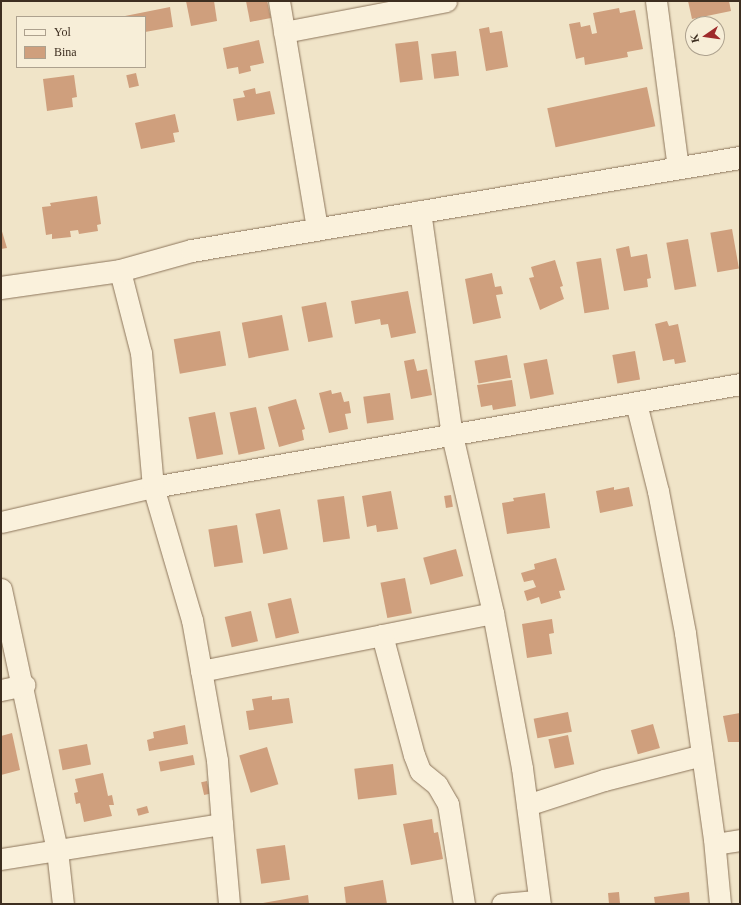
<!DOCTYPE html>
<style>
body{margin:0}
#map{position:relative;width:741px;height:905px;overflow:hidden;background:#f0e4c8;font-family:Georgia,serif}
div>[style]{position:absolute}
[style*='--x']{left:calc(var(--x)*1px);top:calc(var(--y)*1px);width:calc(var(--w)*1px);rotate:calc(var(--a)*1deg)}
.building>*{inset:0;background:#cf9f7d;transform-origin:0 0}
.roads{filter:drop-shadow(0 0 1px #8d765c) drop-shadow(0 0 1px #8d765c)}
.minor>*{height:21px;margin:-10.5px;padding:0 10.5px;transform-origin:10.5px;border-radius:10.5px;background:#faf1dc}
.tertiary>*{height:22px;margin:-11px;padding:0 11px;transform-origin:11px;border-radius:11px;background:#faf1dc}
span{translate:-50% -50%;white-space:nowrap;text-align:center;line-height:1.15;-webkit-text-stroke:3.5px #f7eed8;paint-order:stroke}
.frame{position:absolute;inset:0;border:2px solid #3d2e20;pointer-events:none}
.legend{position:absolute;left:16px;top:16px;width:130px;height:52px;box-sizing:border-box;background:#f7eed8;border:1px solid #ada18e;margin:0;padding:5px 7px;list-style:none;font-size:12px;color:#3d2e20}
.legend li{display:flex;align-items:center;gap:8px;height:20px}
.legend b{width:20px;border:1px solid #ada18e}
.north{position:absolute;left:685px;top:16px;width:40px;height:40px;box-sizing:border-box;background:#f7eed8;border:1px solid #ada18e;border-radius:50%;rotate:257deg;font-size:11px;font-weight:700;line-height:16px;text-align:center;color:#3d2e20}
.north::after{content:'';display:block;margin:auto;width:14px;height:18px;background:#9e2a2b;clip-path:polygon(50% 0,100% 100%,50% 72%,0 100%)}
</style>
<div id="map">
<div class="building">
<div style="clip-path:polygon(186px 1px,214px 1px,217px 21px,191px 26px)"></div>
<div style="clip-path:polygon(246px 1px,267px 1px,271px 18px,250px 22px)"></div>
<div style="clip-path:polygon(688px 1px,729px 1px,731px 11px,692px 19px)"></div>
<div style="clip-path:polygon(170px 7px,173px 27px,145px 32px,145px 17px,120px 17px)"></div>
<div style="clip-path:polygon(619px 8px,620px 13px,635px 10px,643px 49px,627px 52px,628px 57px,585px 65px,584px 57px,576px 59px,569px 24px,580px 22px,581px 27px,590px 25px,592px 34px,597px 33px,593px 13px)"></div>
<div style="clip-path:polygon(489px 27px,490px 33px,502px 31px,508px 67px,486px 71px,479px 29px)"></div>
<div style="clip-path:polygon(259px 40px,264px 63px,250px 66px,251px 71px,239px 74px,238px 67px,227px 69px,223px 48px)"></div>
<div style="left:418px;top:41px;width:39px;height:23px;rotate:83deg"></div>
<div style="left:456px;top:51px;width:25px;height:25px;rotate:83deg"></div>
<div style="left:136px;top:73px;width:13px;height:10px;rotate:77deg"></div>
<div style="clip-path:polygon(74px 75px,77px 97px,72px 98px,73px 107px,47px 111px,43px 79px)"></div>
<div style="left:647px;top:87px;width:40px;height:102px;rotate:78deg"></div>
<div style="clip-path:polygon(255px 88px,256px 94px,270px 91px,275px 114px,237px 121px,233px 99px,245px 97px,243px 91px)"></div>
<div style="clip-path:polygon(175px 114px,179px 132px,173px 133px,175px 142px,141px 149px,135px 123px)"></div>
<div style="clip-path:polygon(97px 196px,101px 224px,97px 225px,98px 231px,79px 234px,78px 230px,70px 231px,71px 237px,52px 239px,52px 234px,46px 235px,42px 207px,51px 206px,50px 203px)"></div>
<div style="clip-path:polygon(1px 228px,7px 248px,1px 249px)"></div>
<div style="left:732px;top:229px;width:40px;height:22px;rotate:80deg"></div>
<div style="left:688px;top:239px;width:48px;height:22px;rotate:80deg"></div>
<div style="clip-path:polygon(629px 246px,631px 257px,647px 254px,651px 278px,647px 279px,648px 287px,624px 291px,616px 249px)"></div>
<div style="left:601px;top:258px;width:52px;height:25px;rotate:81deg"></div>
<div style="clip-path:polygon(555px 260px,563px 286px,560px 287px,564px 299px,540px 310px,529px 278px,534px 277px,531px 267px)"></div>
<div style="clip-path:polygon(492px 273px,495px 287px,501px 286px,503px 294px,496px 295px,501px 318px,473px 324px,465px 279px)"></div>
<div style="clip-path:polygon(408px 291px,416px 333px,391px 338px,388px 324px,381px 325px,380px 319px,355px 324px,351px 301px)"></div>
<div style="left:326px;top:302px;width:36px;height:25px;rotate:79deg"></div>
<div style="left:282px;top:315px;width:36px;height:41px;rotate:79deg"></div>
<div style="clip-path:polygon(667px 321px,669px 326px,678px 324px,686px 362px,675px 364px,674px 359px,663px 361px,655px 324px)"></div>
<div style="left:220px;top:331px;width:35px;height:47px;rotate:80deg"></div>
<div style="left:635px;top:351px;width:29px;height:23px;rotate:80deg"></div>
<div style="left:507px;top:355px;width:23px;height:33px;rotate:80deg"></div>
<div style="clip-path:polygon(414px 359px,417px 371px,427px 369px,432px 395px,411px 399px,404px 361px)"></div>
<div style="left:547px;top:359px;width:36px;height:24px;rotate:79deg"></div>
<div style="clip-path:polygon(512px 380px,516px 406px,493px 410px,492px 405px,481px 407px,477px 385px)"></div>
<div style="clip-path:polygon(331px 390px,332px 394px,341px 392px,344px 402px,349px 401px,351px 413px,345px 414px,348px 429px,329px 433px,319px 393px)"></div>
<div style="left:390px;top:393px;width:27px;height:27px;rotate:82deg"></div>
<div style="clip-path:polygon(296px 399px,305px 429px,302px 430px,304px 440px,279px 447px,268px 407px)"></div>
<div style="left:256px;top:407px;width:43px;height:27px;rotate:78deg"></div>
<div style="left:215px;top:412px;width:43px;height:27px;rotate:79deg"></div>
<div style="clip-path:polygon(614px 487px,614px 490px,629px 487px,633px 506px,600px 513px,596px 491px)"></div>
<div style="clip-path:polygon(391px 491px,398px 529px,377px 532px,376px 525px,367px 527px,362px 496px)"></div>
<div style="clip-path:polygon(545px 493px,550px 528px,507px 534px,502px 503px,514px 501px,513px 498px)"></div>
<div style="left:451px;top:495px;width:12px;height:7px;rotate:81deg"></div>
<div style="left:344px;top:496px;width:43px;height:27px;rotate:82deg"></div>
<div style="left:280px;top:509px;width:41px;height:25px;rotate:79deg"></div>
<div style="left:237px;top:525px;width:38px;height:29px;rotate:81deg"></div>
<div style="left:456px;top:549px;width:28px;height:34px;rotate:75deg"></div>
<div style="clip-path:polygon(556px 558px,565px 590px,559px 591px,561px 598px,541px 604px,539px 597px,527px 601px,524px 591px,536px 587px,533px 580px,524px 582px,521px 573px,535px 569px,534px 564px)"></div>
<div style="left:405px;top:578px;width:36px;height:25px;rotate:79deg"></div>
<div style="left:291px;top:598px;width:36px;height:24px;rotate:77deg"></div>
<div style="left:251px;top:611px;width:31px;height:27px;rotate:77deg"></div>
<div style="clip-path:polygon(552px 619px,554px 633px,549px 634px,552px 654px,527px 658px,522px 624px)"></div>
<div style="clip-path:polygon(272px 696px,272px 700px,289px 698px,293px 723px,249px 730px,246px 711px,254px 710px,252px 699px)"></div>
<div style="left:568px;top:712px;width:20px;height:35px;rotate:79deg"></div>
<div style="clip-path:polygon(740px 713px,740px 742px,728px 742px,723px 716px)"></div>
<div style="left:653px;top:724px;width:25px;height:23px;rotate:74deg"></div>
<div style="clip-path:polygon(185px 725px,188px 744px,149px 751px,147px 740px,154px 738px,153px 732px)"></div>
<div style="clip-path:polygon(12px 733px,20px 770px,1px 775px,1px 736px)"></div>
<div style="left:568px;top:735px;width:30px;height:20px;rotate:78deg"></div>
<div style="left:87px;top:744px;width:21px;height:29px;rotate:79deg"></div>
<div style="left:267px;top:747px;width:39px;height:29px;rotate:73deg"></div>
<div style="left:193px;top:755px;width:10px;height:35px;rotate:79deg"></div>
<div style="left:393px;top:764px;width:31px;height:39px;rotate:83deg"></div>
<div style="clip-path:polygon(103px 773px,108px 796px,112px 795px,114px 805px,109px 805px,112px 816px,84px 822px,80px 803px,76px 804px,74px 793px,78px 792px,75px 779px)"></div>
<div style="left:207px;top:781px;width:13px;height:6px;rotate:77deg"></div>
<div style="left:147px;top:806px;width:7px;height:11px;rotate:74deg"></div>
<div style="clip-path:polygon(432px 819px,434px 833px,438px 832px,443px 859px,411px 865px,403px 824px)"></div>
<div style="left:285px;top:845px;width:35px;height:29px;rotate:82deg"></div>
<div style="clip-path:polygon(383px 880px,387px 904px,346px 904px,344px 887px)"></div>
<div style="left:619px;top:892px;width:12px;height:11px;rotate:85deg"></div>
<div style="clip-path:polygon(689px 892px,690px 904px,655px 904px,654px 897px)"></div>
<div style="clip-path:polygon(308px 895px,309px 904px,263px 904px,263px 903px)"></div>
</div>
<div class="roads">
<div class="minor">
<div style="--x:279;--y:1;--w:231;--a:80.5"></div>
<div style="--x:656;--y:1;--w:168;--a:82.5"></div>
<div style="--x:284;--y:32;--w:165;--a:-10.8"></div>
<div style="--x:420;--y:211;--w:226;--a:81.9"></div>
<div style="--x:452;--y:435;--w:183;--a:77"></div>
<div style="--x:493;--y:613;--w:158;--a:79.4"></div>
<div style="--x:522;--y:768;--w:137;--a:82.5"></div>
<div style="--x:636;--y:403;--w:91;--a:76"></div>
<div style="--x:658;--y:491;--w:145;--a:79.2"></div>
<div style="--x:685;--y:633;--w:208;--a:82"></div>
<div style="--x:714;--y:839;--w:65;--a:84.7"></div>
<div style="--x:1;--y:522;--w:156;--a:-13"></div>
<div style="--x:153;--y:487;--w:596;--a:-9.95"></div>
<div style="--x:1;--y:589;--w:267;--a:77.9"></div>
<div style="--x:57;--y:850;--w:54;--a:83.7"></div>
<div style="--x:382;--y:635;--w:113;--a:-11.2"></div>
<div style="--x:201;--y:671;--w:185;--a:-11.2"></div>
<div style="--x:382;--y:635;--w:124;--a:75.1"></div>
<div style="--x:414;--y:755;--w:17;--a:69"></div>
<div style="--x:420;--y:771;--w:22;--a:39"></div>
<div style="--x:437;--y:785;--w:22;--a:60"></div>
<div style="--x:448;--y:804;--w:101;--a:80.9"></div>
<div style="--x:1;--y:690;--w:24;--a:-12"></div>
<div style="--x:527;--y:805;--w:81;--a:-18"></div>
<div style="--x:604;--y:780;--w:101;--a:-14.3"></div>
<div style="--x:222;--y:824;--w:80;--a:85"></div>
<div style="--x:715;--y:844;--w:25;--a:-9"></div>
<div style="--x:1;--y:859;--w:224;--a:-9"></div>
<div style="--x:222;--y:824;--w:64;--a:-94.5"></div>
<div style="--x:217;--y:760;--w:142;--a:-100.1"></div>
<div style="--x:192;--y:620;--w:139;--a:-106.3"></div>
<div style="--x:153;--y:487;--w:135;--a:-95.1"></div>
<div style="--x:141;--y:353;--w:85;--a:-104.4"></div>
<div style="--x:502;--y:904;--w:37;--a:-5"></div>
</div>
<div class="tertiary">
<div style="--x:1;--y:288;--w:120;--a:-8.1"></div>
<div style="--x:120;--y:271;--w:75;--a:-15.5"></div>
<div style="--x:192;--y:251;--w:556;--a:-9.63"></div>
</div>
</div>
<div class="frame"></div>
<ul class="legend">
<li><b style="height:5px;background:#faf1dc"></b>Yol</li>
<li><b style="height:11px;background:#cf9f7d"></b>Bina</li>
</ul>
<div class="north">K</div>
</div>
